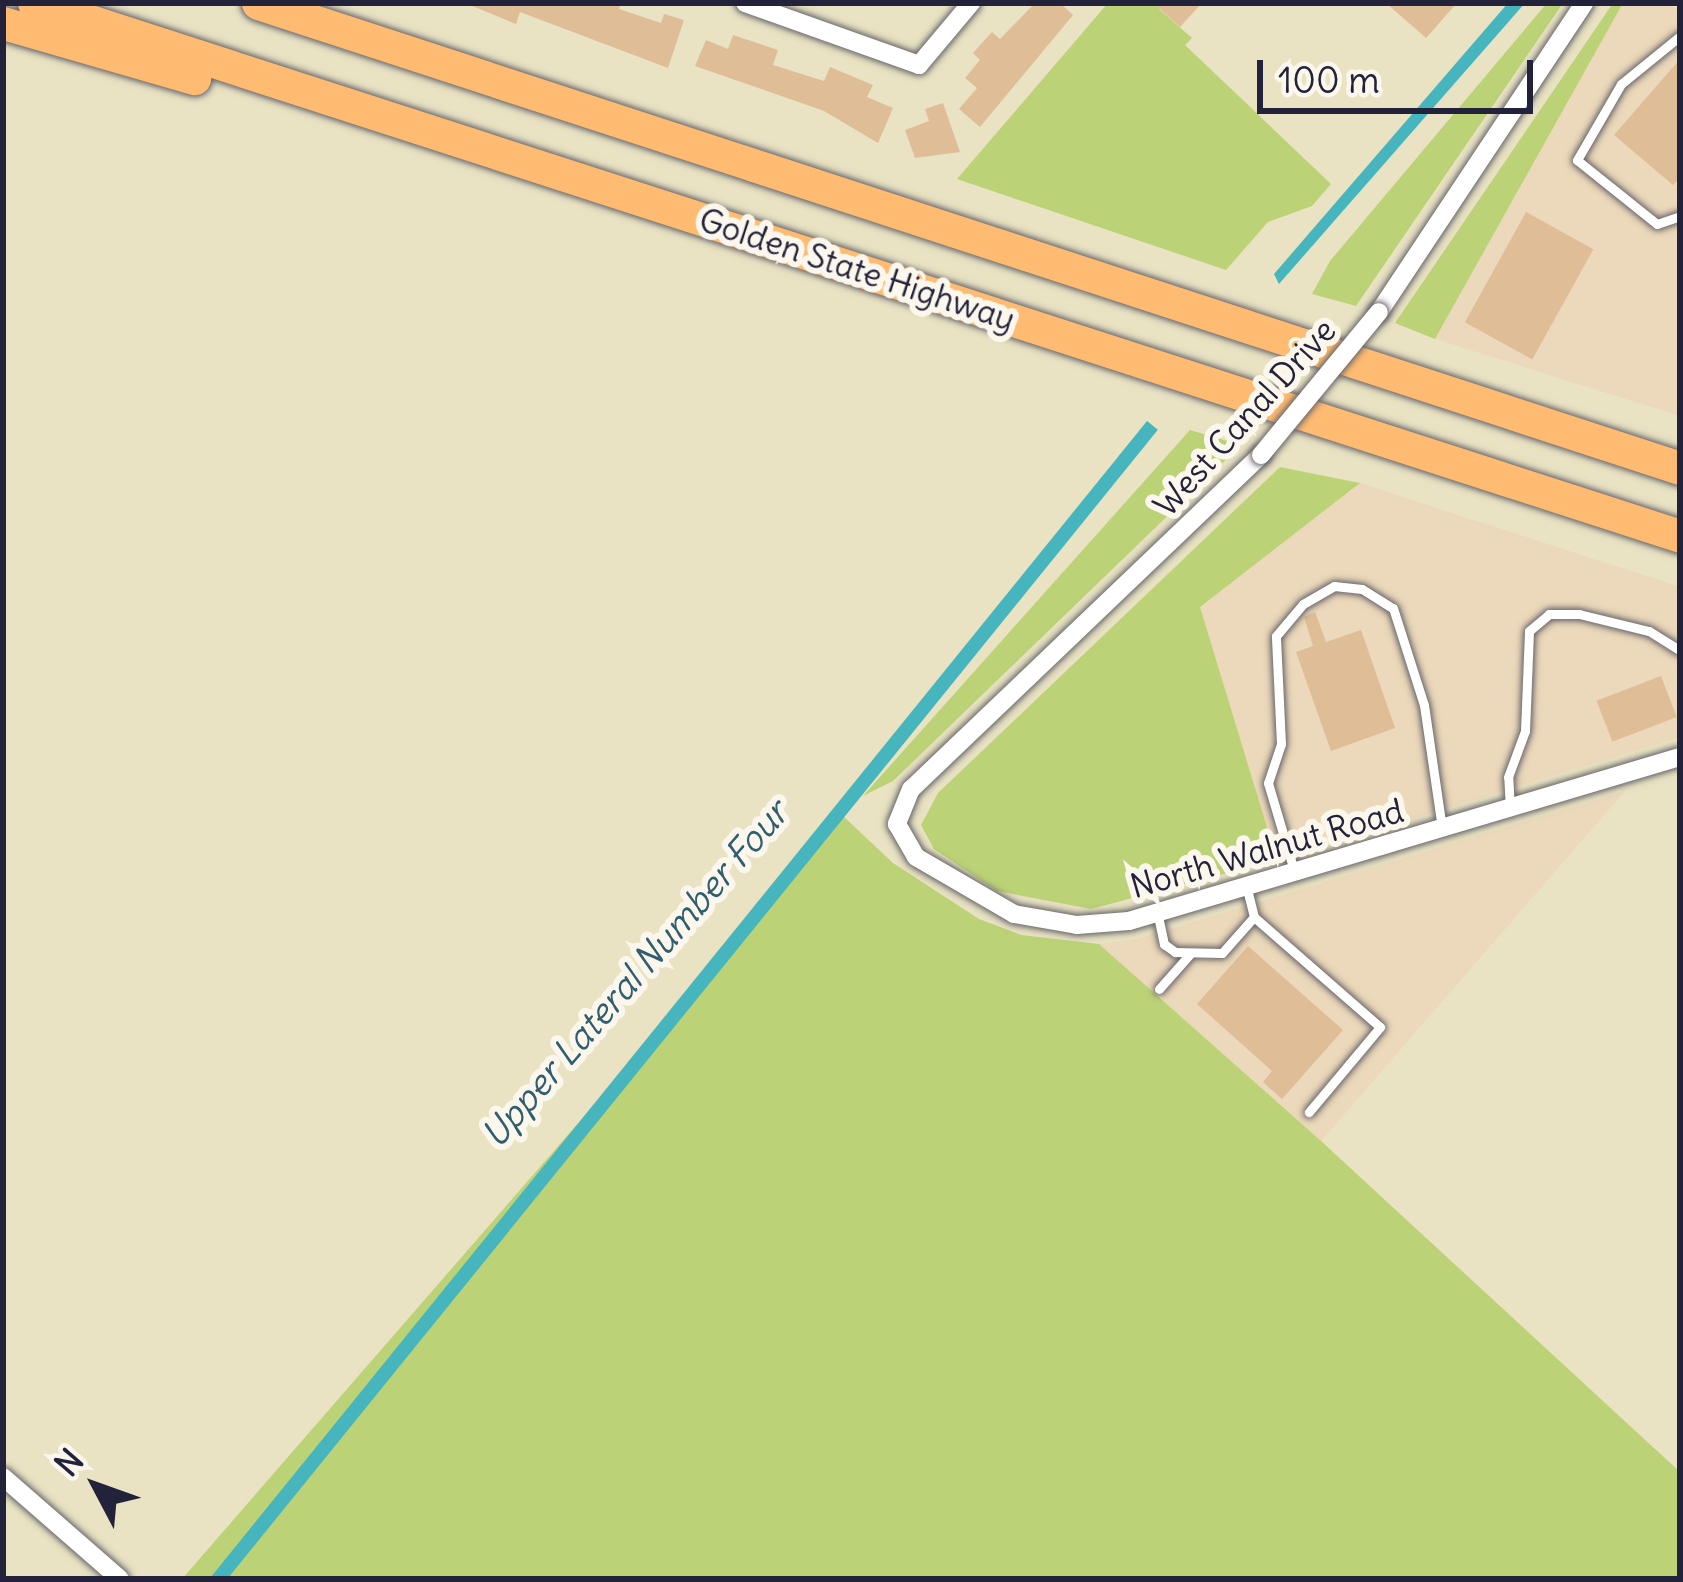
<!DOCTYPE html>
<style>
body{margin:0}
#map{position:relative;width:1683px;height:1582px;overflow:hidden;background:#e9e3c3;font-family:Delius,sans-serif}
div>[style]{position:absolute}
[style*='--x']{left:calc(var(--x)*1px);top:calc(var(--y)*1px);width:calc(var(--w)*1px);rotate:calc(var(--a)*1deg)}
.built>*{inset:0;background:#ecd8ba}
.green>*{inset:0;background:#bcd276}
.water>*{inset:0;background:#46b5bd;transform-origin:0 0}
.building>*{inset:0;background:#dfbd97;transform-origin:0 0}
.roads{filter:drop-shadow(0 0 3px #68666b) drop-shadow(0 0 3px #68666b)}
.lane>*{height:9px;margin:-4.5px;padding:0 4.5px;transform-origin:4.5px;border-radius:4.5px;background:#fff}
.street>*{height:18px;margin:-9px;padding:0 9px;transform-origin:9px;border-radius:9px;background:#fff}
.highway>*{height:33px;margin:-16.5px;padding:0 16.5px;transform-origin:16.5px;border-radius:16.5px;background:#ffbb71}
.bridges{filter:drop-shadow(0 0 3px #68666b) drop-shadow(0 0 3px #68666b)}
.street-bridge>*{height:18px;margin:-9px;padding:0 9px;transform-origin:9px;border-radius:9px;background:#fff}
span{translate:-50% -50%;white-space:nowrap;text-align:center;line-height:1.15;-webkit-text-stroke:12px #fbf7ec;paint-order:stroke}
.street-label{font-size:33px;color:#22223b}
.water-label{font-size:36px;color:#305d6f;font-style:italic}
.frame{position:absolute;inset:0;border:6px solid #22223b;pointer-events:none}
.north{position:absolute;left:36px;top:1426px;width:120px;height:120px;-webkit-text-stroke:9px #fbf7ec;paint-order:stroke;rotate:311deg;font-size:33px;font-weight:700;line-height:48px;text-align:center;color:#22223b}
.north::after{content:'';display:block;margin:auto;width:42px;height:54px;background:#22223b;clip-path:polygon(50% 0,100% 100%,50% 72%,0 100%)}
.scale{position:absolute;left:1257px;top:60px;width:276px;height:54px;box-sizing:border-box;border:6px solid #22223b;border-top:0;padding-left:15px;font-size:36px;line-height:42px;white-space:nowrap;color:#22223b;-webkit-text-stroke:9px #fbf7ec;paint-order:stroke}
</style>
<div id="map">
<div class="built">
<div style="clip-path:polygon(1623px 3px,1669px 3px,1680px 13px,1680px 416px,1435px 339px)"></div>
<div style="clip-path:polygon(1360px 483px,1680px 587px,1680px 737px,1277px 860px,1200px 607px)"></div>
<div style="clip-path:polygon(1625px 791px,1321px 1141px,1099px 944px,1137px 939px)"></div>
</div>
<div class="green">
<div style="clip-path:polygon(1108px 3px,1164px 3px,1159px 9px,1192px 38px,1185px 45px,1331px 184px,1312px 206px,1268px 222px,1226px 270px,957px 179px)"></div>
<div style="clip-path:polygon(1547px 3px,1563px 3px,1356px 306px,1312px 294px,1330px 261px)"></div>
<div style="clip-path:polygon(1613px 3px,1623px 3px,1435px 339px,1395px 323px)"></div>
<div style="clip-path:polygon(1190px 430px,1241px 445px,893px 781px,863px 796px)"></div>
<div style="clip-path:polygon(1280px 467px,1360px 483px,1200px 607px,1277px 860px,1091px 909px,997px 891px,934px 849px,921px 825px,938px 793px)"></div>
<div style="clip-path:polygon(844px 817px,893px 863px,979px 919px,1021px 935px,1099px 944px,1321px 1141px,1680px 1472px,1680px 1579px,182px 1579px)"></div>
</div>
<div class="water">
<div style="clip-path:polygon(1508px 3px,1525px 3px,1279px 284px,1274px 274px)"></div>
<div style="left:1147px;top:421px;width:14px;height:1512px;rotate:39deg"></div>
</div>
<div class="building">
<div style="clip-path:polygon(465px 3px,621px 3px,619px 9px,661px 23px,664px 14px,684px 20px,668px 68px,520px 12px,516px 24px)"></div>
<div style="clip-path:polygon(1035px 3px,1060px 3px,1073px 15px,980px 127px,959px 109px,977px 88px,965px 78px,980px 60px,973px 53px,992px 32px,1000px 39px)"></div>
<div style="clip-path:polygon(1153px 3px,1202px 3px,1180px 27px)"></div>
<div style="clip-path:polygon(1386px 3px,1457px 3px,1426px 38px)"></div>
<div style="clip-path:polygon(733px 35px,778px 50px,773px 65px,824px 81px,830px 67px,873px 85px,867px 97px,893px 108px,878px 143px,824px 111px,695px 66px,706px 40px,728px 49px)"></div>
<div style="clip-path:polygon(1680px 59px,1680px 178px,1673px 185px,1614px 135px)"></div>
<div style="clip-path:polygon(943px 103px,960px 152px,915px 158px,905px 130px,929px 121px,925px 109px)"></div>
<div style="left:1526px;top:212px;width:77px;height:126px;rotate:29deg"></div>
<div style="clip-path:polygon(1315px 612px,1326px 642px,1361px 630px,1395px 728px,1331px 751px,1296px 652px,1313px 646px,1304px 617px)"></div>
<div style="left:1661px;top:676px;width:44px;height:69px;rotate:69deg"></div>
<div style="clip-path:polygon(1248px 946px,1343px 1030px,1282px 1099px,1263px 1082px,1272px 1071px,1197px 1004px)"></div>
</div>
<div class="roads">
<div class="lane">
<div style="--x:1680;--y:36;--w:76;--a:140.9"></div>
<div style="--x:1621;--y:84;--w:88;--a:120.1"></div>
<div style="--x:1577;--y:160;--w:102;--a:38.7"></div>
<div style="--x:1657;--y:224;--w:24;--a:-19"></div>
<div style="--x:1510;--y:810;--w:33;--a:-93"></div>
<div style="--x:1508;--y:777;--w:49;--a:-69.7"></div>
<div style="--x:1525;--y:731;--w:100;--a:-87.7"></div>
<div style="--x:1529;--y:631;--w:26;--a:-40"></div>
<div style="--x:1549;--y:614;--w:30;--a:0"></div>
<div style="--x:1579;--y:614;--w:72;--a:13.7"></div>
<div style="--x:1649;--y:631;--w:36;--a:32"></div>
<div style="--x:1295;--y:874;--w:95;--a:-106.5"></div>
<div style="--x:1268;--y:783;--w:41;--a:-71.6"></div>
<div style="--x:1281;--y:744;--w:108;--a:-92.7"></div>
<div style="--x:1276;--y:636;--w:42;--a:-49.8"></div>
<div style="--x:1303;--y:604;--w:36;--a:-30"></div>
<div style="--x:1334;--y:586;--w:28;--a:6"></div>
<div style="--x:1362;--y:589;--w:36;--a:32"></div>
<div style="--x:1393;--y:608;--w:102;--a:72.3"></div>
<div style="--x:1424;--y:705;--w:124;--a:81.7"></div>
<div style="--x:1158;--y:916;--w:29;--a:78"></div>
<div style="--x:1164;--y:944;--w:14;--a:36"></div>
<div style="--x:1175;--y:952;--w:47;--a:1.2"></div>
<div style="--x:1222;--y:953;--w:48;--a:-48.4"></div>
<div style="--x:1254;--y:917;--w:29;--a:-104"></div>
<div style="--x:1254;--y:917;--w:167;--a:41.1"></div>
<div style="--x:1380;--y:1027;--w:111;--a:129.9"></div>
<div style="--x:1159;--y:989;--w:47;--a:-48.5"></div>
</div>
<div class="street">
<div style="--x:745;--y:3;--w:185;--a:19.6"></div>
<div style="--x:919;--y:65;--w:81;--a:-50"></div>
<div style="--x:1379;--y:312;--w:371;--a:-56.4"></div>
<div style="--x:1261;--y:455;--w:484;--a:136.3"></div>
<div style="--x:911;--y:789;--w:38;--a:112"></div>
<div style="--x:897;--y:824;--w:38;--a:60"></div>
<div style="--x:916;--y:857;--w:113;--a:30.2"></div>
<div style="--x:1014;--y:914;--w:64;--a:9.9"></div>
<div style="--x:1077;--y:925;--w:52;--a:-4.4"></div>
<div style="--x:1129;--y:921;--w:575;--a:-16.58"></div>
<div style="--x:3;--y:1477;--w:155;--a:41.1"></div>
</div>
<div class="highway">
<div style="--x:34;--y:3;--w:1730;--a:17.94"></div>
<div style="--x:258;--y:3;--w:1496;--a:18.11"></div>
<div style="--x:3;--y:23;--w:199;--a:16.1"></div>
</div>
</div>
<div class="bridges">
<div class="street-bridge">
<div style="--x:1261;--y:455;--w:185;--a:-50.5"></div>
</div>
</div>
<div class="street-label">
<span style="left:857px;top:270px;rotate:18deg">Golden State Highway</span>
<span style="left:1245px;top:418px;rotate:-48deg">West Canal Drive</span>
<span style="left:1267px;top:849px;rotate:-16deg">North Walnut Road</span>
</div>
<div class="water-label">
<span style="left:635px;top:974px;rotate:-49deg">Upper Lateral Number Four</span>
</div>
<div class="frame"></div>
<div class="north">N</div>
<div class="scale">100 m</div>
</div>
